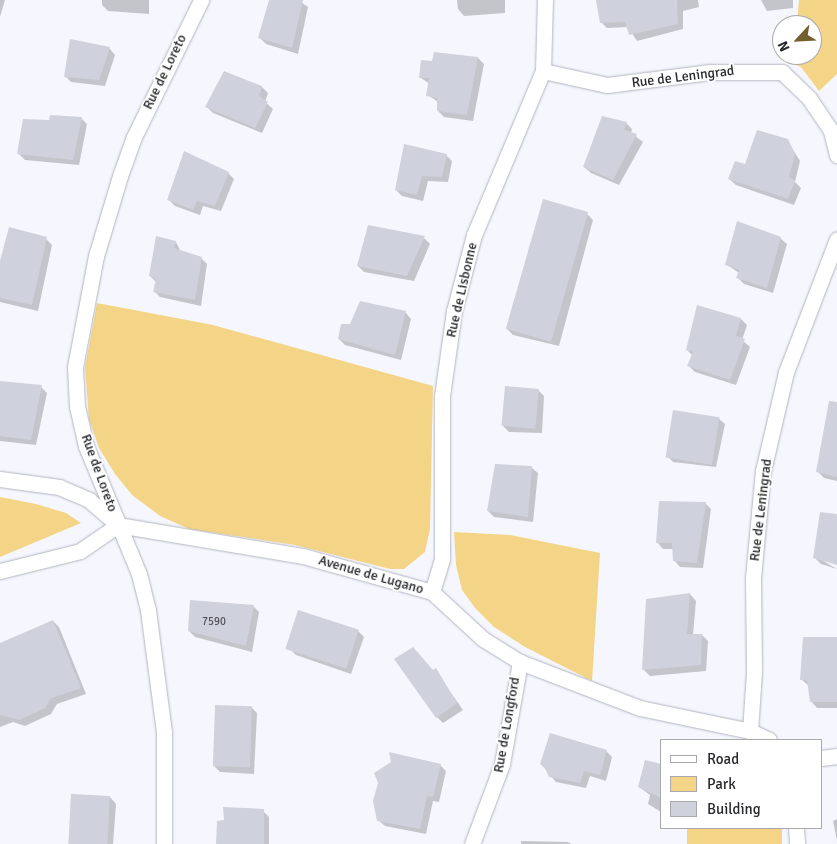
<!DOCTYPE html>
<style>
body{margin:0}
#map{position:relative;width:837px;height:844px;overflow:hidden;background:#f6f7fe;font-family:Signika,sans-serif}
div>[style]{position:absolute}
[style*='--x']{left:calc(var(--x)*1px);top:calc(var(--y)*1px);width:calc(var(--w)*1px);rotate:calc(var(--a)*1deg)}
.green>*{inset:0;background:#f4d587;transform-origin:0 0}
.shadow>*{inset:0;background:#0003}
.building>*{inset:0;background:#cfd1dc;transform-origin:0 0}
.roads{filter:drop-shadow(0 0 1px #b2b4bf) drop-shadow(0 0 1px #b2b4bf)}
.minor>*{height:15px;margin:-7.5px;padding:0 7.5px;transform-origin:7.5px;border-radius:7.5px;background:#fff}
span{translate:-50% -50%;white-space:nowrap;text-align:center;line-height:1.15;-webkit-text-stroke:4px #fff;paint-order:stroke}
.number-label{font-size:11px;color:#515258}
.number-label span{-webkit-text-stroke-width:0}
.street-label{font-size:14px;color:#27282c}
.legend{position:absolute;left:660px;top:739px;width:162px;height:90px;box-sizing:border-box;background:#fff;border:1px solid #a9a9ab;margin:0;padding:6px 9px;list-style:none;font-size:15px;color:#27282c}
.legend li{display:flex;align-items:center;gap:10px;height:25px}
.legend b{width:25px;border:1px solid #a9a9ab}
.north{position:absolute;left:772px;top:15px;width:50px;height:50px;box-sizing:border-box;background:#fff;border:1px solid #a9a9ab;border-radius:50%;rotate:245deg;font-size:14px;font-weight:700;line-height:20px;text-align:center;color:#27282c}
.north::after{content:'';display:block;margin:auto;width:18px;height:22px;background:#735f2e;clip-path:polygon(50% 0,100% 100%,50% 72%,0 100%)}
</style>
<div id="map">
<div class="green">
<div style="clip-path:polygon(799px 0,837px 0,837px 74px,819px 91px,801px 67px,780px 59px,782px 54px,812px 55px,812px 25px,797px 25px)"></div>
<div style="clip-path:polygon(97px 303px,213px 325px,433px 386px,430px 529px,425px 552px,404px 569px,390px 569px,295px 545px,189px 529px,160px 516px,132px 495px,115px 474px,99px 448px,89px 419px,85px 367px)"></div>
<div style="clip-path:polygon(0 497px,36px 504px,66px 513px,81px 523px,0 557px)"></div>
<div style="clip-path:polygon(454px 532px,510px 535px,600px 553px,592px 681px,525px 647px,494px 627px,475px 608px,462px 590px,456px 565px)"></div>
<div style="left:687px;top:828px;width:95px;height:21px"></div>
</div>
<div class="shadow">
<div style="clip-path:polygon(0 0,5px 0,0 17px)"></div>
<div style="clip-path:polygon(102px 0,149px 0,149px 14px,108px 11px,102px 5px)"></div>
<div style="clip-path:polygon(270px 0,298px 0,308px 7px,298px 54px,266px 44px,260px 38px)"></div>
<div style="clip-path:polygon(457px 0,505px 0,505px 13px,464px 16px,458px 9px)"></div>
<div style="clip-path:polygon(598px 0,698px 0,699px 7px,683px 11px,683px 29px,637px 41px,628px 27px,607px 28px,601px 22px)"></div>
<div style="clip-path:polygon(761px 0,793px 0,793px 8px,767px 11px)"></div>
<div style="clip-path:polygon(109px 48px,115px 55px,105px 86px,71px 82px,65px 76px)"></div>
<div style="clip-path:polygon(435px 53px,478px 58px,484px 64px,473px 121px,444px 117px,438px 111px,438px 102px,428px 95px,430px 84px,421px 78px,433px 62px)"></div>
<div style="clip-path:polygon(262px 87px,268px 93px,265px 102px,273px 109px,262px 133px,213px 113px,207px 107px)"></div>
<div style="clip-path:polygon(81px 118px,87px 124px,79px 165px,25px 160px,19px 154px,49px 121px)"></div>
<div style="clip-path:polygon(626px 123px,632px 129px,631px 133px,643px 142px,619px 185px,591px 173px,584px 167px)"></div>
<div style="clip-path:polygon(787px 140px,800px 161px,795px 182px,801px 188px,794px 205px,736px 185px,729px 179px)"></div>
<div style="clip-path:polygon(446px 155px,452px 161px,448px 182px,428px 181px,423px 201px,402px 196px,396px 190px)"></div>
<div style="clip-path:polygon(228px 173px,234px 179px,221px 211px,203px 206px,200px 215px,175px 206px,169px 200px)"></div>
<div style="clip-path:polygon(587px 214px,593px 220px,559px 346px,513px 335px,507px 329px)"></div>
<div style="clip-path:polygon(424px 238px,430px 244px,414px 281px,364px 272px,358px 266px)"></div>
<div style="clip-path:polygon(780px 238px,787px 244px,773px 293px,744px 284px,738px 278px,739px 273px,726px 264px)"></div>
<div style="clip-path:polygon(46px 239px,52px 245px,38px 311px,0 302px,0 266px)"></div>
<div style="clip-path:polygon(176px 242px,181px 252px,201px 258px,207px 264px,201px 306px,160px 297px,154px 291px,156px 282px,150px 276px)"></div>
<div style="clip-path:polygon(698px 306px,741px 319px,747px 325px,742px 340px,750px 347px,736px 385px,695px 372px,689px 366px,693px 356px,687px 350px)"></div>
<div style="clip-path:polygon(405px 312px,411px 319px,401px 360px,345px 345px,339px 339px,351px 325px)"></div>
<div style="clip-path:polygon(0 382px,41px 387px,47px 393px,36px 445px,0 441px)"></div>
<div style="clip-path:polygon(538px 390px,544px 396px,542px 433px,509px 432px,503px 426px)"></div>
<div style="clip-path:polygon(718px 418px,725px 424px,716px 467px,673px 462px,667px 456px)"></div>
<div style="clip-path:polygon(837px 424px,837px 481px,824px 478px,818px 472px)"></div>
<div style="clip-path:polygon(531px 467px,538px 473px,533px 522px,494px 517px,488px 511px)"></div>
<div style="clip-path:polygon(705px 503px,711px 509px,703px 568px,680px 567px,674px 560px,673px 549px,663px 549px,657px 542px)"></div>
<div style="clip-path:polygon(837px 516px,837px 564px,820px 559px,837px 569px,821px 564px,815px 558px)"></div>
<div style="clip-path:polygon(690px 594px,696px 601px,693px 635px,702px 635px,708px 641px,706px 671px,650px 676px,644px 670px,647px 600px)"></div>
<div style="clip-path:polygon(253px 606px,259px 612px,252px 652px,195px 637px,189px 631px)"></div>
<div style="clip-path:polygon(53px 621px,59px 627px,86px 694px,57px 704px,51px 714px,25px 726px,13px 722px,0 727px,0 645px)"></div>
<div style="clip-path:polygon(358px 631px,364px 637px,351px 674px,296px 655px,290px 649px)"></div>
<div style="clip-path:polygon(837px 638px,837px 708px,817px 708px,811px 701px,809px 686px,801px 679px)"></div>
<div style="clip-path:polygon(435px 670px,463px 710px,443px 723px,437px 717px)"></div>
<div style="clip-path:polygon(251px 707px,257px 713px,254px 774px,220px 772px,214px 766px)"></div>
<div style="clip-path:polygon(606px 751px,612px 757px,606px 781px,590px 776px,586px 788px,556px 782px,541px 764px)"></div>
<div style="clip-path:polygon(440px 765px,446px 771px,439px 802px,433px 801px,426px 834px,385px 826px,378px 820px,379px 783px)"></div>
<div style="clip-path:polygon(661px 765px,661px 812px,648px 804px,650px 795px,639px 787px)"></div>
<div style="clip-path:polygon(110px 797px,116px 804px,113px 844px,72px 844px)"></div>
<div style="clip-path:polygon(837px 807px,837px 841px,833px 821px,837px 819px)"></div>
<div style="clip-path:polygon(263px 811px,269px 817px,269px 844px,217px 844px)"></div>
<div style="clip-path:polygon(521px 841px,568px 842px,571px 844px,521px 844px)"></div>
</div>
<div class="building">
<div style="clip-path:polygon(269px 0,303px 0,292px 48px,258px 38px)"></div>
<div style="clip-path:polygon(596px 0,677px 0,678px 24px,629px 35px,625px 22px,600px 23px)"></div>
<div style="clip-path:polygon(70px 39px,110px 47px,99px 80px,64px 77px)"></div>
<div style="clip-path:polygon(434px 52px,478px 57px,467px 115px,437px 111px,437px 98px,426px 96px,429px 78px,419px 78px,421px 60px,432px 61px)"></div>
<div style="clip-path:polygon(224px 71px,262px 86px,259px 96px,268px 102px,255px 128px,205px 107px)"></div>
<div style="clip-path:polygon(50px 115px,82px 117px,73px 160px,17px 154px,23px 119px,49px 120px)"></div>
<div style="clip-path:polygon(602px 116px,627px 122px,624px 130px,637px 134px,613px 180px,583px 167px)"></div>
<div style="clip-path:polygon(757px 130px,788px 139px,795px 154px,789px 177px,795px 181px,788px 199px,728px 179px,735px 161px,745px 164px)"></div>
<div style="clip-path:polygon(404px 144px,447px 154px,442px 177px,422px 176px,417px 195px,395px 190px)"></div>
<div style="clip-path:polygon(184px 151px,229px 172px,215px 206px,197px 201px,193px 210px,167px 200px)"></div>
<div style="left:543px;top:199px;width:47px;height:135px;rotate:16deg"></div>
<div style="clip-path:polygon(737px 221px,781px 237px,767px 288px,736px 278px,739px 270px,725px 265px)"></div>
<div style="clip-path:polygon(368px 225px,425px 236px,407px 276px,357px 266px)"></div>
<div style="clip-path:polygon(9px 227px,47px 237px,32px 305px,0 298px,0 261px)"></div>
<div style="clip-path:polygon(156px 236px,176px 241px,174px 248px,202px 257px,195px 300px,153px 292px,156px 279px,149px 276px)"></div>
<div style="clip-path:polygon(360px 301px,406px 311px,395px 355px,338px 339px,341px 324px,350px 324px)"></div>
<div style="clip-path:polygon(697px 305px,741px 318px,736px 336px,745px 339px,730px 380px,687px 366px,693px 352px,686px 350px)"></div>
<div style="clip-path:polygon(0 381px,42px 385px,31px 440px,0 436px)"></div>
<div style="left:505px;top:386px;width:34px;height:40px;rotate:5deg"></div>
<div style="clip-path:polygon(829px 401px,837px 402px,837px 477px,816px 472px)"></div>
<div style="left:673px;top:410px;width:47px;height:48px;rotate:9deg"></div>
<div style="clip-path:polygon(495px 464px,532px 466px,528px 517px,487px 511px)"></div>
<div style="clip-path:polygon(659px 501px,706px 502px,697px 563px,673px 561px,672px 543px,656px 543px)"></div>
<div style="clip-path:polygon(820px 512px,837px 514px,837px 565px,813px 558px)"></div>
<div style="clip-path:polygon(690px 593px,687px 634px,702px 634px,701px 665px,642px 670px,646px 599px)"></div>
<div style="clip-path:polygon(190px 600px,254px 605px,246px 646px,188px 631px)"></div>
<div style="left:298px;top:610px;width:64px;height:41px;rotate:18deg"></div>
<div style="clip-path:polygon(53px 620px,81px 688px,51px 698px,45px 708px,19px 720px,0 715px,0 643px)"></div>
<div style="clip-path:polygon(803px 637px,837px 637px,837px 702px,810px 702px,807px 680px,800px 680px)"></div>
<div style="clip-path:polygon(413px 647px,433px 670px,436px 668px,457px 703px,436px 718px,394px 659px)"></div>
<div style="left:215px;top:705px;width:37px;height:61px;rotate:2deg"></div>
<div style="clip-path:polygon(550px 733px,607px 750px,600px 775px,584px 771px,580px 783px,549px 777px,544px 766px,540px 764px)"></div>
<div style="clip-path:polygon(389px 752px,441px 764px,433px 797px,427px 796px,420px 829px,377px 821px,373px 801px,378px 783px,374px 773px,391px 762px)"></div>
<div style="clip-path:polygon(645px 760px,661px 764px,661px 798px,638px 787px)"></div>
<div style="left:71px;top:794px;width:39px;height:50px;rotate:3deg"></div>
<div style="clip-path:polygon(223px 807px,264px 809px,264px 844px,216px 844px,217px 821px,224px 820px)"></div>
</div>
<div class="roads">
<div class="minor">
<div style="--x:543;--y:71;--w:66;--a:12.3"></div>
<div style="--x:607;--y:85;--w:104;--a:-7.2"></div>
<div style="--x:710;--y:72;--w:72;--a:0"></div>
<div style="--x:782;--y:72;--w:37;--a:44"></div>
<div style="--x:809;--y:98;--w:40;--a:56"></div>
<div style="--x:831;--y:131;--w:25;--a:76"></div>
<div style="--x:0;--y:479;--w:60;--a:7.7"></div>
<div style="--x:59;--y:487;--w:33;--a:23"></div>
<div style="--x:89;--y:500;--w:38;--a:41"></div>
<div style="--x:118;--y:525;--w:188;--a:9.5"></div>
<div style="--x:303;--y:556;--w:134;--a:15.6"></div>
<div style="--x:432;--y:592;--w:69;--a:42.7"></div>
<div style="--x:483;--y:639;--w:44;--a:31.9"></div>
<div style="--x:520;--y:662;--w:129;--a:21"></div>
<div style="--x:640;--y:708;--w:112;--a:11.8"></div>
<div style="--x:750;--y:731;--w:21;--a:25"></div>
<div style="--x:0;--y:571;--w:82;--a:-14"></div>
<div style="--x:80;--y:551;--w:46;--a:-34.4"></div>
<div style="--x:432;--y:592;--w:34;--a:-73"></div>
<div style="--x:442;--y:559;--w:163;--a:-90"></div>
<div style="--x:442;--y:396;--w:86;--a:-82"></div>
<div style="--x:454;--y:311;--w:79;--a:-75.3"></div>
<div style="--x:474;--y:235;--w:178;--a:-67.2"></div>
<div style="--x:543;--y:71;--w:71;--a:-88.4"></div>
<div style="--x:750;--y:731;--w:59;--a:-86.1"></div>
<div style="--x:754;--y:672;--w:94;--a:-90.6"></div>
<div style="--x:753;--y:578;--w:107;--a:-84.7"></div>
<div style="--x:763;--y:471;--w:102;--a:-76.9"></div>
<div style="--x:786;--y:372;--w:142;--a:-69"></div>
<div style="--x:821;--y:758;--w:16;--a:-7"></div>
<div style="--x:796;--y:828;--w:16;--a:86"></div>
<div style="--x:164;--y:844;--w:112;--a:-90"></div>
<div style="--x:164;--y:732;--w:123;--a:-97.5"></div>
<div style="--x:148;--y:610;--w:37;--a:-104"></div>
<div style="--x:139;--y:574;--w:139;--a:-112.5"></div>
<div style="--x:86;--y:446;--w:41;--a:-102.7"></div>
<div style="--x:77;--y:406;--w:39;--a:-93"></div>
<div style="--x:75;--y:367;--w:113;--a:-79.3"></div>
<div style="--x:96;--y:256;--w:84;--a:-73.3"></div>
<div style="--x:120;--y:176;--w:41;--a:-70.3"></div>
<div style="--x:134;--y:137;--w:153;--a:-63.9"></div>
<div style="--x:472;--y:844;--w:85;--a:-69.4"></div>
<div style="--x:502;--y:764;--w:104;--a:-80"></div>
</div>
</div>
<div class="number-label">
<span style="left:214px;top:622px">7590</span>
</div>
<div class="street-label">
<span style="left:165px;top:72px;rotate:-64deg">Rue de Loreto</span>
<span style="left:683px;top:77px;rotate:-7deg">Rue de Leningrad</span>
<span style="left:462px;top:290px;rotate:-77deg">Rue de Lisbonne</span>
<span style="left:99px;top:473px;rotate:70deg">Rue de Loreto</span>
<span style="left:761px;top:510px;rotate:-83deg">Rue de Leningrad</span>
<span style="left:371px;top:575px;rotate:16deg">Avenue de Lugano</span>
<span style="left:507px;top:725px;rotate:-80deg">Rue de Longford</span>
</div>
<ul class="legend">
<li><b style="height:6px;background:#fff"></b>Road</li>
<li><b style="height:14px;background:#f4d587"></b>Park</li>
<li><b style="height:14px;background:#cfd1dc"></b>Building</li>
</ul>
<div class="north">N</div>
</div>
